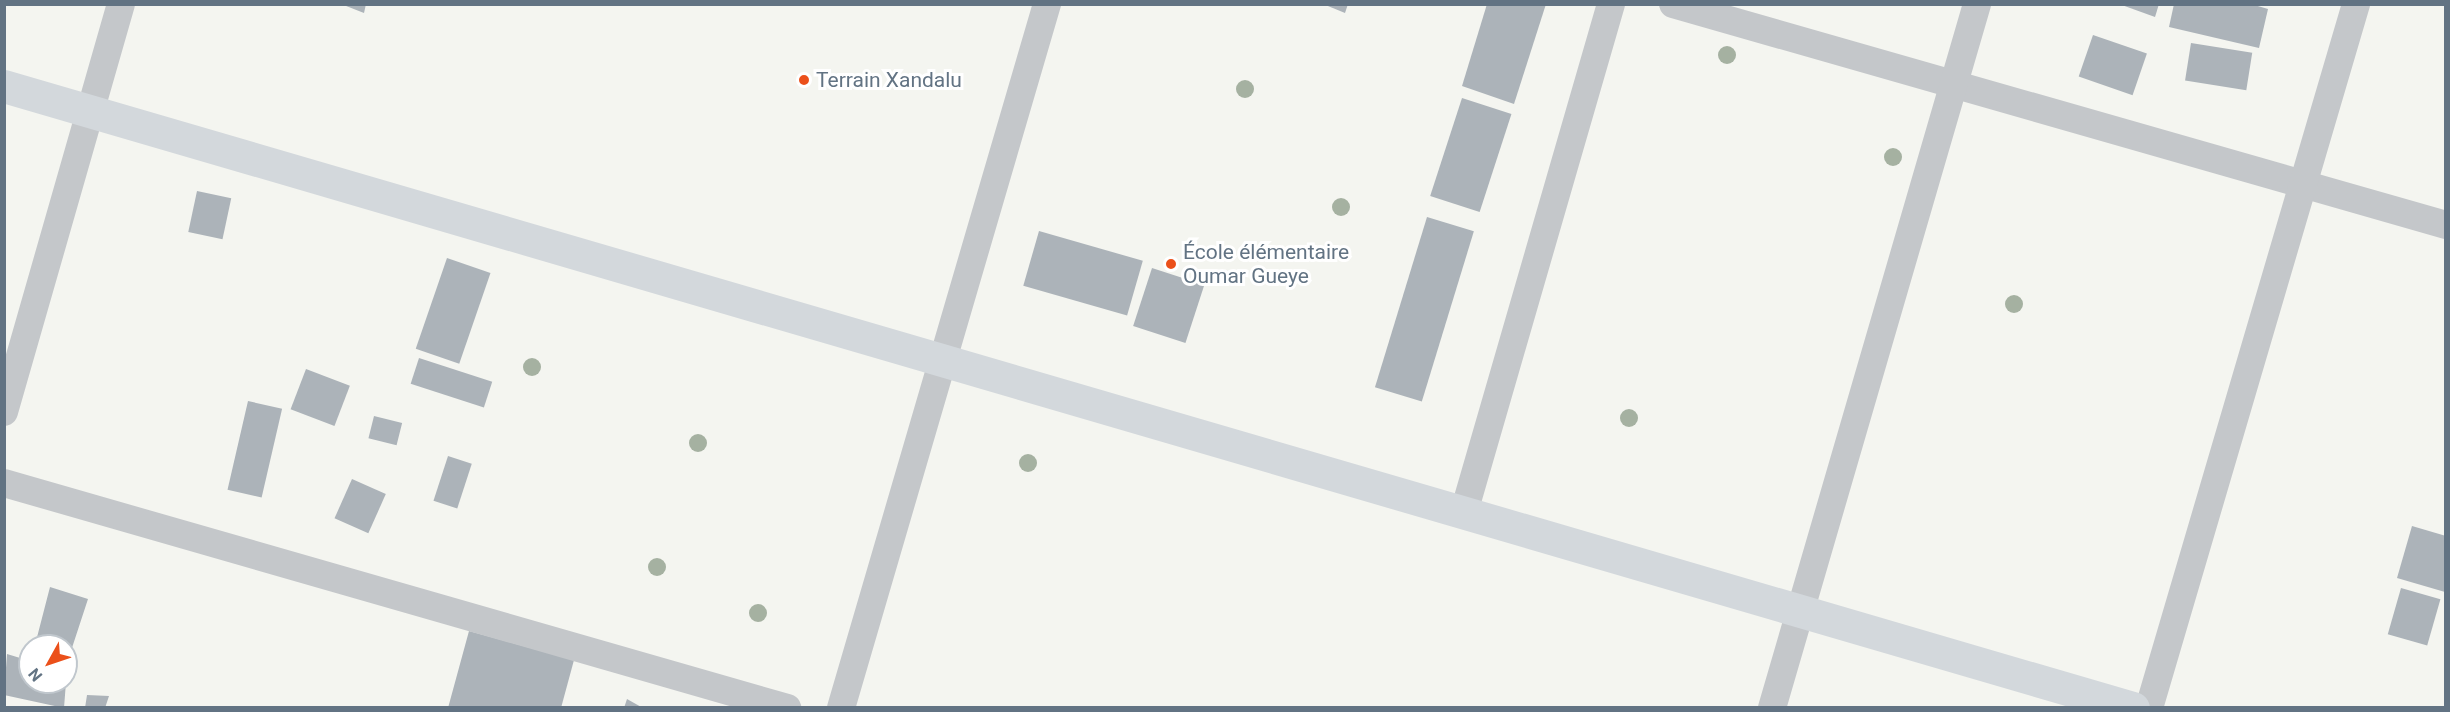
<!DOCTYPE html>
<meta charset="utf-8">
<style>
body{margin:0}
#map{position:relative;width:2450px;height:712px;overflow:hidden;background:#f4f5f0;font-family:Roboto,sans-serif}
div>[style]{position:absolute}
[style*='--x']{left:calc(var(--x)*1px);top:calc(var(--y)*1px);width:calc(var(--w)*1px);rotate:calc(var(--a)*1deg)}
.building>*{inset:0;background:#acb3b9;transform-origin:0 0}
.street>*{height:28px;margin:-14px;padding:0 14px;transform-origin:14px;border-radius:14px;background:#c4c7ca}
.secondary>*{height:33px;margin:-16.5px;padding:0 16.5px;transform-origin:16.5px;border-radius:16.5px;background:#d3d8dc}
.trees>*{width:18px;height:18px;margin:-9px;border-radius:50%;background:#a5b1a1}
.dots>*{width:16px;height:16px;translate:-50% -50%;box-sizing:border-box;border:3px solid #fff;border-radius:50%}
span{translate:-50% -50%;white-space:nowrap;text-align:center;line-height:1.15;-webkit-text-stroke:6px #fff;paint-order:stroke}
.poi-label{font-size:21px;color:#627383}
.left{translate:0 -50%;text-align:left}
.frame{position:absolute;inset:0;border:6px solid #627383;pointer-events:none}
.north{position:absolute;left:18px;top:634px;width:60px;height:60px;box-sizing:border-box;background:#fff;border:2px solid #c0c7cd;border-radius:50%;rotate:230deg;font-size:16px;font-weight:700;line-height:24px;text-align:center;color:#627383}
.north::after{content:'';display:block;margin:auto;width:21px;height:27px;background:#eb501a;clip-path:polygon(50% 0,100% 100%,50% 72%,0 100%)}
</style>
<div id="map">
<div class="building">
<div style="clip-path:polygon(341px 4px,366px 4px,364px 13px)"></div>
<div style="clip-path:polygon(1323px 4px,1348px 4px,1345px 13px)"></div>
<div style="clip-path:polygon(1487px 4px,1546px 4px,1514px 104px,1462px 86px)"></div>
<div style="clip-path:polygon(2119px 4px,2159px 4px,2155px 17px)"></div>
<div style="clip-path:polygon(2174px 4px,2251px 4px,2268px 9px,2259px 48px,2169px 27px)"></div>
<div style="left:2093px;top:35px;width:57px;height:44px;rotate:19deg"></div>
<div style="left:2191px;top:43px;width:62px;height:38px;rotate:9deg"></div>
<div style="left:1462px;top:98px;width:52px;height:103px;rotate:18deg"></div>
<div style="left:197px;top:191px;width:35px;height:42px;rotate:12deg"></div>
<div style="left:1427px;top:217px;width:49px;height:178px;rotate:17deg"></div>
<div style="left:1039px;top:231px;width:108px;height:57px;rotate:16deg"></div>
<div style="left:447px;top:258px;width:46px;height:96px;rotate:19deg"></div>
<div style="left:1152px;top:268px;width:55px;height:61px;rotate:18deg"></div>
<div style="left:419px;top:358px;width:77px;height:27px;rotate:18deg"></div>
<div style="left:306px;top:369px;width:47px;height:43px;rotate:21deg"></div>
<div style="left:248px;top:401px;width:35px;height:91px;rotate:13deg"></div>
<div style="left:374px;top:416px;width:29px;height:23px;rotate:14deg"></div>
<div style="left:448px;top:456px;width:25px;height:47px;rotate:18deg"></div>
<div style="left:352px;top:479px;width:37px;height:43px;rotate:24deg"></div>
<div style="clip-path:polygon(2412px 526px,2446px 536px,2445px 592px,2397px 578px)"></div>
<div style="clip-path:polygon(50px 587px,88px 599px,69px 657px,66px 646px,35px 645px)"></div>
<div style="left:2401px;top:588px;width:41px;height:48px;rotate:16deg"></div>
<div style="clip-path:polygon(469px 631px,574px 660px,561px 708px,448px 708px)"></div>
<div style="clip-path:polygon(7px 654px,30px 661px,30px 682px,66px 682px,64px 708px,4px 695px)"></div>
<div style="clip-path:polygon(87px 695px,109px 696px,105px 708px,85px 708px)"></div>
<div style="clip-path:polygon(627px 699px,643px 708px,624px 708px)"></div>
</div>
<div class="street">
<div style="--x:1673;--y:4;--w:804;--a:15.96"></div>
<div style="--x:4;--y:412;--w:424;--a:-74"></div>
<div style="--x:4;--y:483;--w:815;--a:16.03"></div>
<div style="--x:1464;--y:512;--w:529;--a:-73.86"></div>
<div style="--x:841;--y:708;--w:734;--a:-73.69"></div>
<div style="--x:1772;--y:708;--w:733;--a:-73.76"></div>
<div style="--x:2149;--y:708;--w:734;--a:-73.61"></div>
</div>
<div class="secondary">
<div style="--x:4;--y:86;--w:2218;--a:16.29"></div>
</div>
<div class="trees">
<div style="left:1727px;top:55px"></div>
<div style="left:1245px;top:89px"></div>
<div style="left:1893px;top:157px"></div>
<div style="left:1341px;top:207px"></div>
<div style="left:2014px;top:304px"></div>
<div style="left:532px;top:367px"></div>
<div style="left:1629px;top:418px"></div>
<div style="left:698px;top:443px"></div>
<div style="left:1028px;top:463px"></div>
<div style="left:657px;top:567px"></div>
<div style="left:758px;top:613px"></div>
</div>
<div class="dots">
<div style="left:804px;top:80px;background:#eb501a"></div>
<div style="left:1171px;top:264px;background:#eb501a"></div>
</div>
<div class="poi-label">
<span class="left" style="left:816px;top:80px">Terrain Xandalu</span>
<span class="left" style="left:1183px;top:264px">École élémentaire<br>Oumar Gueye</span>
</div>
<div class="frame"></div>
<div class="north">N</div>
</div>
